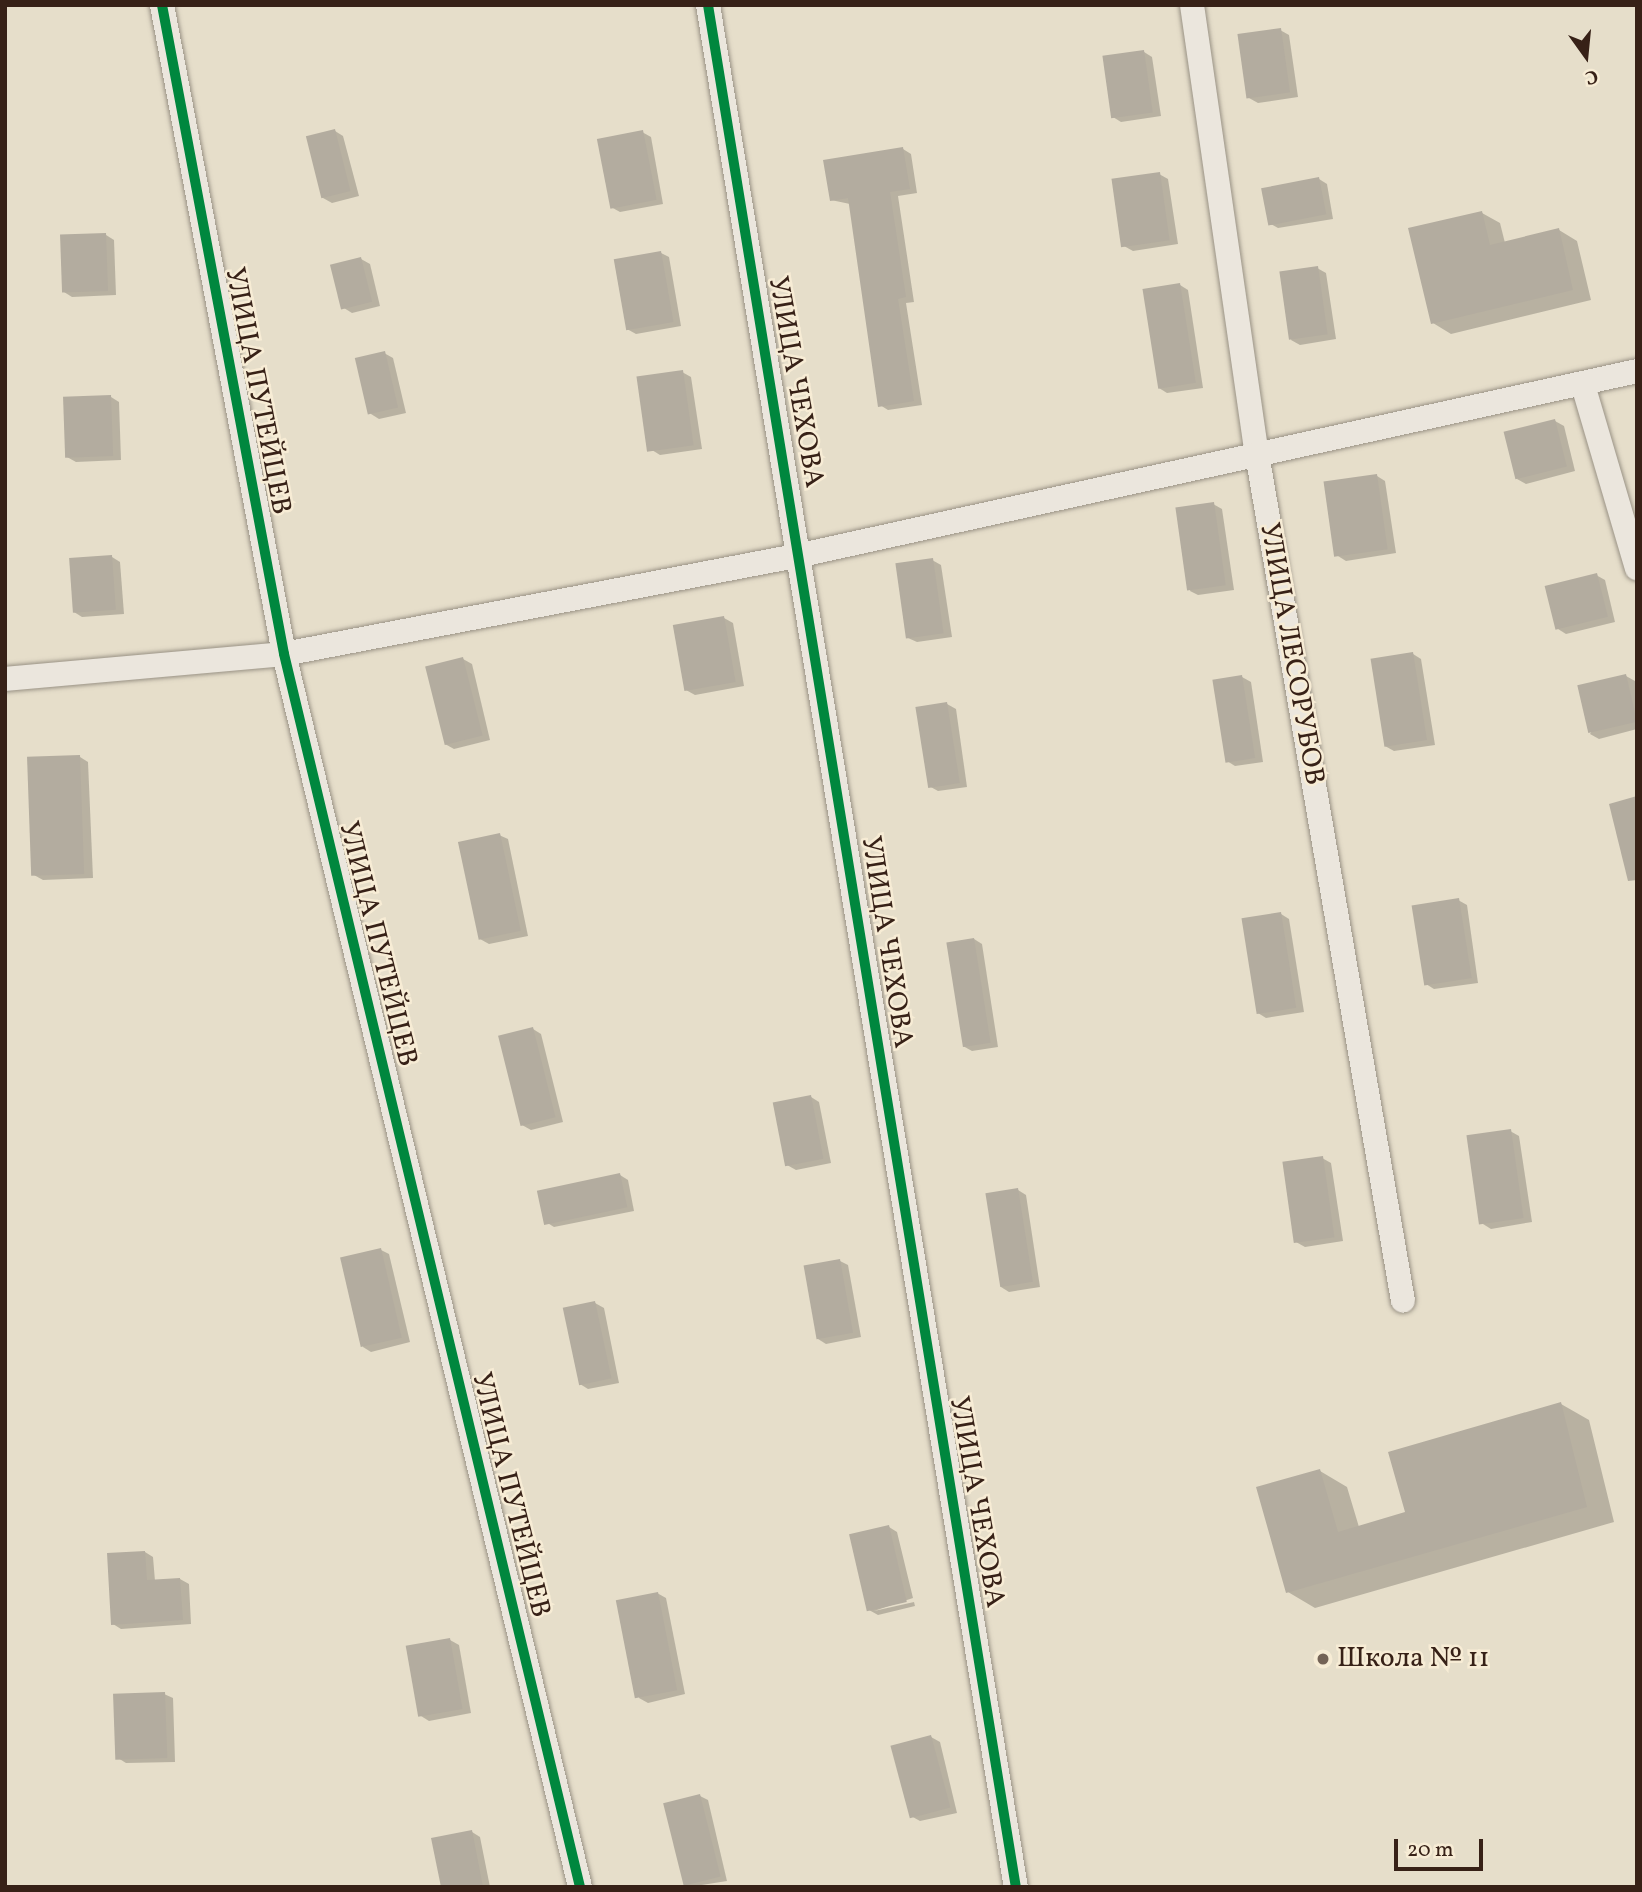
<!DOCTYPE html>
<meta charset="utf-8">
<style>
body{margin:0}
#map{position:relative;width:1642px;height:1892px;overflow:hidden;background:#e6deca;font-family:Vollkorn,serif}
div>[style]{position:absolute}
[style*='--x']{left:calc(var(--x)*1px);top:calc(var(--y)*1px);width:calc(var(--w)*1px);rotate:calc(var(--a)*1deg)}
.shadow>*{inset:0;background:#0003}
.building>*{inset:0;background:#b3ac9f;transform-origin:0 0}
.roads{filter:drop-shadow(0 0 2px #999285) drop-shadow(0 0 2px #999285)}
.minor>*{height:24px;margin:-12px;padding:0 12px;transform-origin:12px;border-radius:12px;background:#ebe6dd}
.cycleway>*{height:10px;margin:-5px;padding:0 5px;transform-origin:5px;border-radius:5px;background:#00873e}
.dots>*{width:19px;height:19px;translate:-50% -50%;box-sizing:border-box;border:4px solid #f7ecd5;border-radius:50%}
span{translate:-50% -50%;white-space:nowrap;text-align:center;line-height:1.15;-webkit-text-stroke:5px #f7ecd5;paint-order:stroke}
.street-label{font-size:28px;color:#372117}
.poi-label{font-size:28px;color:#372117}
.left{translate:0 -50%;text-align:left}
.frame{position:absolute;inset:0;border:7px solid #372117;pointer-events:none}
.north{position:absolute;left:1551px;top:21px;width:70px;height:70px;-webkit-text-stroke:5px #f7ecd5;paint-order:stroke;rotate:165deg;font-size:19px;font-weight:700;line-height:28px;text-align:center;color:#372117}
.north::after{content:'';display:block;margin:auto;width:24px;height:32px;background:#372117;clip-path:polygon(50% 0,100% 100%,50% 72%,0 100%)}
.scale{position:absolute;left:1394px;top:1839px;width:89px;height:32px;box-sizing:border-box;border:4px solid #372117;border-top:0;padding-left:9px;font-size:21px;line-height:24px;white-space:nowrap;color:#372117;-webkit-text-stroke:5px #f7ecd5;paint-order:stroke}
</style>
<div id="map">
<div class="shadow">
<div style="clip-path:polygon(1280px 30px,1289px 35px,1298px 97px,1258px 103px,1249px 98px)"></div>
<div style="clip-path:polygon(1144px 52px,1152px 57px,1161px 116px,1121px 122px,1113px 117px)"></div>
<div style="clip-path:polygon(335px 131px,343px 136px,359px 196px,332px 203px,323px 198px)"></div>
<div style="clip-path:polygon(642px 132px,651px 137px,663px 204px,620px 212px,611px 207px)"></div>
<div style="clip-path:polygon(903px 149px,911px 154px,917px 193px,898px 196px,914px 302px,906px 303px,922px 405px,888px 410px,880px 405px,850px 204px,831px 200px)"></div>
<div style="clip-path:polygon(1159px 174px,1168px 179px,1178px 244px,1133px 251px,1124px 246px)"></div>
<div style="clip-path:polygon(1319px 179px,1327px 184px,1333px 219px,1278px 228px,1269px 223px)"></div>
<div style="clip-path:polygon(1482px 213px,1500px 223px,1505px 243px,1559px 230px,1577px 241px,1591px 300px,1451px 334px,1433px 323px)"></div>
<div style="clip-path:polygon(106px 235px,114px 240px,116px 295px,72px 297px,64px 292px)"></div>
<div style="clip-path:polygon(661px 253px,669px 257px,681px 326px,636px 334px,627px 329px)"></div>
<div style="clip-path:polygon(361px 259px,370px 264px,380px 306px,352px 313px,344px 308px)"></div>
<div style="clip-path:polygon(1317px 268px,1326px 273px,1336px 339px,1300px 345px,1291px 340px)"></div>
<div style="clip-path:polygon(1180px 285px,1188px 290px,1203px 388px,1167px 393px,1159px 388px)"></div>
<div style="clip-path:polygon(384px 353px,393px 358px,406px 413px,379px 419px,371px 414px)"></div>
<div style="clip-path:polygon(682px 372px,691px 377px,702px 449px,660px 455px,652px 450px)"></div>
<div style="clip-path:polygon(111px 397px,119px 402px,121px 460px,76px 462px,67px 457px)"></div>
<div style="clip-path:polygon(1555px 421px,1564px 426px,1575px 471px,1526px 484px,1517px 479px)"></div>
<div style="clip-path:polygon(1377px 476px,1385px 481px,1396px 553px,1346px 561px,1338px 556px)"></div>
<div style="clip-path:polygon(1213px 504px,1222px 509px,1234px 590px,1198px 595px,1190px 591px)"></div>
<div style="clip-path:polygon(112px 557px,120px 562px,124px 614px,82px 617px,74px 612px)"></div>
<div style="clip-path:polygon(932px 560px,941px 565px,952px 637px,917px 642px,908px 638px)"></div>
<div style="clip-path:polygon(1596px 575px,1605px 580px,1615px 622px,1566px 634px,1558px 629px)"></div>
<div style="clip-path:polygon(724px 618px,733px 623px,744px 686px,695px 695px,686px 690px)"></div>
<div style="clip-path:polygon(1413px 654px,1421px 659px,1435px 745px,1394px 751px,1385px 746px)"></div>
<div style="clip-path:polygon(463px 659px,472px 664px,490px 740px,454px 749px,445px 744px)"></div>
<div style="clip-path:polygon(1626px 676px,1635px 681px,1637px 690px,1637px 729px,1599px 739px,1590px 734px)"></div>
<div style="clip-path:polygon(1242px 677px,1251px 682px,1263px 762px,1235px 766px,1227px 761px)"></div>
<div style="clip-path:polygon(947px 704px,956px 709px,967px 787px,938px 791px,929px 786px)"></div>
<div style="clip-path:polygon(80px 757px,88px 762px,93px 878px,43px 880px,34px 875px)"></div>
<div style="clip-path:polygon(499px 835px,508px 839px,528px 936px,489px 944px,480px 939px)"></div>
<div style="clip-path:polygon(1458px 900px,1467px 905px,1478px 983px,1434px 989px,1426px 984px)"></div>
<div style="clip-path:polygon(1281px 914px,1289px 919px,1304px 1012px,1266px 1018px,1258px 1013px)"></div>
<div style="clip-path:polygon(974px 939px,982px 944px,998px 1047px,972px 1051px,963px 1046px)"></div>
<div style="clip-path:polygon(533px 1029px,541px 1034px,563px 1122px,531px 1130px,522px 1125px)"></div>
<div style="clip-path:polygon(811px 1097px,819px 1102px,831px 1163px,796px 1170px,787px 1165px)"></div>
<div style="clip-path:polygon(1510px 1131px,1519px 1136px,1532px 1222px,1491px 1229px,1483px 1224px)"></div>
<div style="clip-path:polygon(1322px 1158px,1331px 1163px,1343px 1241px,1305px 1247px,1296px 1242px)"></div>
<div style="clip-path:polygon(620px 1175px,628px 1180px,634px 1211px,554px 1227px,546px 1222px)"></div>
<div style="clip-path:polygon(1018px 1190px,1026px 1195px,1040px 1287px,1009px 1292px,1001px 1287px)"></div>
<div style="clip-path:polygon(381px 1250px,389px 1254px,410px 1342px,371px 1352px,363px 1347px)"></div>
<div style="clip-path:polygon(840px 1261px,848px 1265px,861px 1337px,826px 1344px,818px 1339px)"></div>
<div style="clip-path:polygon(595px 1303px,604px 1308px,619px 1383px,588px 1389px,580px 1384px)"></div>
<div style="clip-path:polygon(1561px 1404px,1589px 1420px,1614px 1522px,1315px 1608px,1288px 1592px,1320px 1471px,1347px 1487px,1359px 1527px,1407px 1513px)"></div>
<div style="clip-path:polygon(889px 1527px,897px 1532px,913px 1598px,874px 1611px,914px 1602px,915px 1606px,878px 1615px,869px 1610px)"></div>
<div style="clip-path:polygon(145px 1552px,153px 1557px,155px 1581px,180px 1579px,189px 1584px,191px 1624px,121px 1629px,113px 1624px)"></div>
<div style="clip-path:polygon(657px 1593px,666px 1598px,685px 1694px,648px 1703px,639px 1698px)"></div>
<div style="clip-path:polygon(450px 1640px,459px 1645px,471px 1713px,429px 1721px,421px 1716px)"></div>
<div style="clip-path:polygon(164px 1694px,173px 1698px,175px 1762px,126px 1763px,118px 1758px)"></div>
<div style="clip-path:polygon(931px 1737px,940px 1742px,957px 1813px,920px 1821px,911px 1816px)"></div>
<div style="clip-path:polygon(700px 1796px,708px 1800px,727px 1881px,689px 1887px,684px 1884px)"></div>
<div style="clip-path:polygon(472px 1832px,480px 1837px,490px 1887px,442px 1887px)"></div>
</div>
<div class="building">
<div style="left:1281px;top:28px;width:65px;height:44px;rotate:82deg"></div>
<div style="left:1144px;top:50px;width:63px;height:42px;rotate:82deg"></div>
<div style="left:335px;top:129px;width:64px;height:30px;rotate:76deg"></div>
<div style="left:643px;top:130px;width:71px;height:47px;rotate:79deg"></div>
<div style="clip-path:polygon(903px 147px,910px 189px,890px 192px,906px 297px,898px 299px,914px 401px,878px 407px,848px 198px,830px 201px,823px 160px)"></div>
<div style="left:1160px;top:172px;width:69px;height:49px;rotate:82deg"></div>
<div style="left:1319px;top:177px;width:38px;height:59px;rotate:79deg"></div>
<div style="clip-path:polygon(1482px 211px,1490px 245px,1559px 228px,1573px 290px,1431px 324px,1408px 228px)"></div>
<div style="left:106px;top:233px;width:58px;height:46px;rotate:88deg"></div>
<div style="left:661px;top:251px;width:72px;height:48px;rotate:80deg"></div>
<div style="left:361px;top:257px;width:46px;height:32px;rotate:76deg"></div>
<div style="left:1318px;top:266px;width:69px;height:39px;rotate:82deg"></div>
<div style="left:1180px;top:283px;width:101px;height:38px;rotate:81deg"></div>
<div style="left:385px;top:351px;width:58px;height:31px;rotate:77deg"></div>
<div style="left:683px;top:370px;width:76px;height:47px;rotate:82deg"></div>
<div style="left:111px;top:395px;width:61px;height:48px;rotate:88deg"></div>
<div style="left:1555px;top:419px;width:49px;height:53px;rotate:76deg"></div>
<div style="left:1377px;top:474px;width:76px;height:54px;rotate:82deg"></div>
<div style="left:1214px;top:502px;width:84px;height:39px;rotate:82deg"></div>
<div style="left:112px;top:555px;width:55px;height:43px;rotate:86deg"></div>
<div style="left:933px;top:558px;width:76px;height:38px;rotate:82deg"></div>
<div style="left:1597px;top:573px;width:45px;height:54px;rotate:76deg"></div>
<div style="left:724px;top:616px;width:67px;height:52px;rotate:80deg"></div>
<div style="left:1413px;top:652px;width:89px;height:43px;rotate:81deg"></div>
<div style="left:463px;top:657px;width:81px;height:39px;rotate:76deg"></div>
<div style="left:1626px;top:674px;width:49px;height:50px;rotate:77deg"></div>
<div style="left:1242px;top:675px;width:84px;height:30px;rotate:81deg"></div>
<div style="left:947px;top:702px;width:82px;height:32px;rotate:81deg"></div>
<div style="left:80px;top:755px;width:119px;height:53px;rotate:88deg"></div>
<div style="clip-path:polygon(1637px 796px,1637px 880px,1628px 881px,1609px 804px)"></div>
<div style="left:500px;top:833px;width:100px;height:43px;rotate:78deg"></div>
<div style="left:1459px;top:898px;width:81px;height:48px;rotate:81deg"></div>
<div style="left:1281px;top:912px;width:97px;height:40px;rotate:81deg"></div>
<div style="left:974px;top:938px;width:106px;height:28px;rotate:81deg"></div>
<div style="left:533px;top:1027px;width:93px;height:36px;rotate:76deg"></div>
<div style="left:811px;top:1095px;width:65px;height:39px;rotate:79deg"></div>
<div style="left:1511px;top:1129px;width:90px;height:45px;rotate:82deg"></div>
<div style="left:1323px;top:1156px;width:82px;height:41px;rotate:82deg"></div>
<div style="left:620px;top:1173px;width:35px;height:85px;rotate:78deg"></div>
<div style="left:1018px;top:1188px;width:95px;height:33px;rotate:81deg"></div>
<div style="left:381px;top:1248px;width:92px;height:42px;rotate:77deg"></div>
<div style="left:840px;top:1259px;width:75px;height:37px;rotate:80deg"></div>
<div style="left:595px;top:1301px;width:79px;height:33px;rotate:78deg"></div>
<div style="clip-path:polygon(1561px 1402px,1587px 1507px,1286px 1593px,1256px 1487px,1320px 1469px,1338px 1532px,1405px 1512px,1388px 1452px)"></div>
<div style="left:889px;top:1525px;width:79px;height:41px;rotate:77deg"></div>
<div style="clip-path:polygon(145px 1551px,147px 1580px,180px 1578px,183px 1620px,111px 1625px,107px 1553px)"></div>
<div style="left:658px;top:1592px;width:100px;height:43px;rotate:79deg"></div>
<div style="left:450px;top:1638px;width:72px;height:45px;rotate:80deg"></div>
<div style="left:165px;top:1692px;width:66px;height:52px;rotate:88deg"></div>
<div style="left:931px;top:1735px;width:75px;height:42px;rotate:75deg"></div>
<div style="left:700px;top:1794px;width:85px;height:38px;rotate:76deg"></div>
<div style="clip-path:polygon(472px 1830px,483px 1887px,441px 1887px,431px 1838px)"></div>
</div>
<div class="roads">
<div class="minor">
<div style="--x:162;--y:5;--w:660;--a:79.35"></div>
<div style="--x:284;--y:654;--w:1268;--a:76.5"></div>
<div style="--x:708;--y:5;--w:1907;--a:80.71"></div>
<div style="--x:1192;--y:5;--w:454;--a:81.8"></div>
<div style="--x:1257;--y:454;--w:859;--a:80.22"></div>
<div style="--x:1583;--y:385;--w:191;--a:73.6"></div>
<div style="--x:5;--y:679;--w:280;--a:-5.1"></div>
<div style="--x:284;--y:654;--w:526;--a:-10.84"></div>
<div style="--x:801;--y:555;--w:856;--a:-12.41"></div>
</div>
</div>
<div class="cycleway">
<div style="--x:162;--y:5;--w:660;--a:79.35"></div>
<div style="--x:284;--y:654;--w:1268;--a:76.5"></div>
<div style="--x:708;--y:5;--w:1907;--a:80.71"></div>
</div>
<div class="dots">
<div style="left:1323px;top:1659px;background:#746356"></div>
</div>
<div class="street-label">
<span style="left:795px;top:382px;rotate:80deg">УЛИЦА ЧЕХОВА</span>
<span style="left:257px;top:391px;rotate:79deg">УЛИЦА ПУТЕЙЦЕВ</span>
<span style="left:1291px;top:654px;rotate:80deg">УЛИЦА ЛЕСОРУБОВ</span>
<span style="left:886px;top:942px;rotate:81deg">УЛИЦА ЧЕХОВА</span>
<span style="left:377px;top:944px;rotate:76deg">УЛИЦА ПУТЕЙЦЕВ</span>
<span style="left:510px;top:1495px;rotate:76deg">УЛИЦА ПУТЕЙЦЕВ</span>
<span style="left:976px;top:1502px;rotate:80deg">УЛИЦА ЧЕХОВА</span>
</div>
<div class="poi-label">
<span class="left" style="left:1337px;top:1659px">Школа № 11</span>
</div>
<div class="frame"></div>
<div class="north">С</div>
<div class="scale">20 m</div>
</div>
